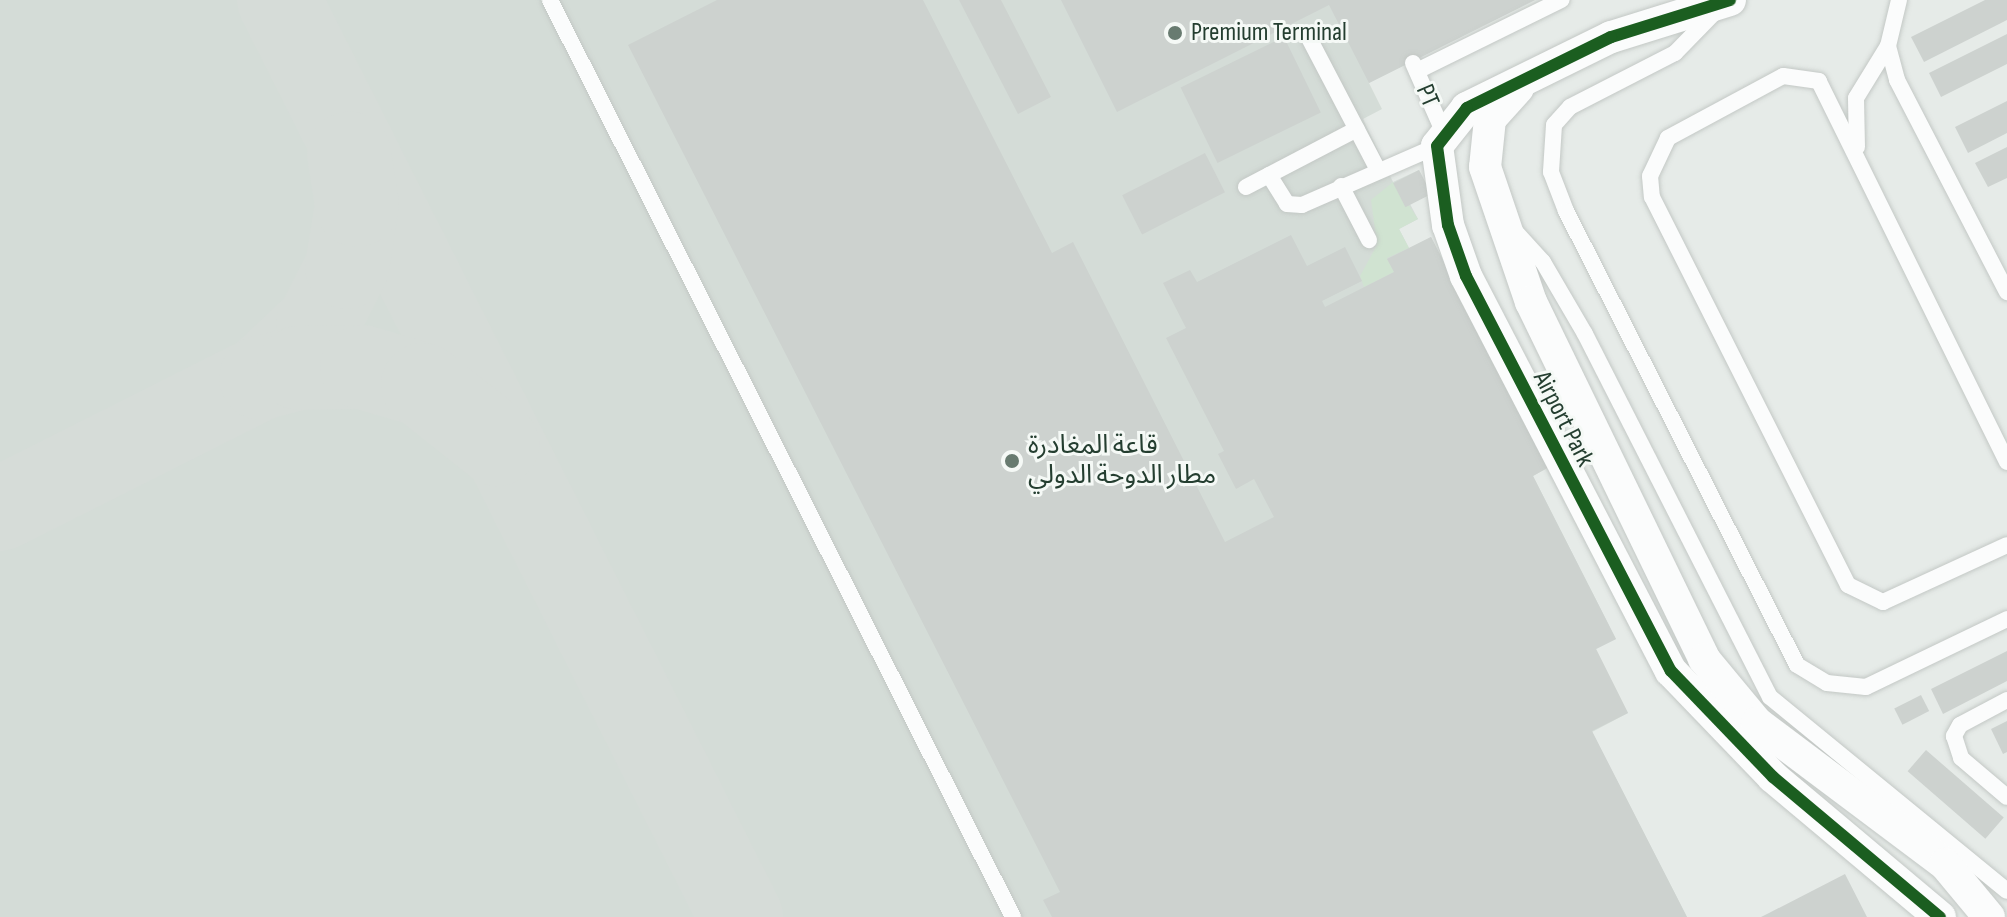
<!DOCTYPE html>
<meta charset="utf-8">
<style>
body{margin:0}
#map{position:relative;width:2007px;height:917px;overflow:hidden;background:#e6ebe8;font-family:"Sofia Sans Condensed","Noto Sans Arabic",sans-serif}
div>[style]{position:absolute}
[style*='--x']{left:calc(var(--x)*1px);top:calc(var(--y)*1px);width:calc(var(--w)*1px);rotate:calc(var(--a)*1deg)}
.built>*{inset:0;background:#d4dcd7}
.green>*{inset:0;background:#d0e3d1}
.taxiway>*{height:84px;margin:-42px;padding:0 42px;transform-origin:42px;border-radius:42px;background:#d6dcd8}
.building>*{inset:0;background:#cdd2cf;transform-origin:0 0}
.roads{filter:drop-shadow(0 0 2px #c3c8c5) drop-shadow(0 0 2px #c3c8c5)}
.service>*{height:16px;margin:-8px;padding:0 8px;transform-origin:8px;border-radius:8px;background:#fbfcfc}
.minor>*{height:32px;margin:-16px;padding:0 16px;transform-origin:16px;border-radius:16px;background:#fbfcfc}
.cycleway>*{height:12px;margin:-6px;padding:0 6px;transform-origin:6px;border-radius:6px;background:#1b5e20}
.dots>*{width:22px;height:22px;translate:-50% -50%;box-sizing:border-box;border:4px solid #f5f9f6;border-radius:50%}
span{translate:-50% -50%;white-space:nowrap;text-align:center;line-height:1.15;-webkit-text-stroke:6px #f5f9f6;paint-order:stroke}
.poi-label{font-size:26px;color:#243e30}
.left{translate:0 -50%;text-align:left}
.street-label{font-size:26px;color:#243e30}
</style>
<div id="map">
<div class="built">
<div style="clip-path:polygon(0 0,1535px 0,1369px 83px,1382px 109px,1363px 119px,1393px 182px,1419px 170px,1431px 194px,1410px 204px,1418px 219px,1399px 229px,1409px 248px,1431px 237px,1549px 467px,1533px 476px,1616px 639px,1596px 649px,1628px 713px,1592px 732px,1687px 917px,0 917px)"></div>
</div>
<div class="green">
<div style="clip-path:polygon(1393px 182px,1418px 219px,1399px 229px,1409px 248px,1387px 258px,1394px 272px,1364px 287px,1360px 276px,1377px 245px,1371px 200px)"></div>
</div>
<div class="taxiway">
<div style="--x:279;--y:0;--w:1027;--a:63.26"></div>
<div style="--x:261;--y:378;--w:79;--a:-43.5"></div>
<div style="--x:318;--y:324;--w:64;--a:-63"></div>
<div style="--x:347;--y:267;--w:63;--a:-80.8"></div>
<div style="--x:357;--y:205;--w:52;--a:-98.9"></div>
<div style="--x:0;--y:509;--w:292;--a:-26.7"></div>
<div style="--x:261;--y:378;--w:39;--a:-15"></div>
<div style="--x:299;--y:368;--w:63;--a:-0.9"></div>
<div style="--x:362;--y:367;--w:64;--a:16.4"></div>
<div style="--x:423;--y:385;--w:95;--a:38.6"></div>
</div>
<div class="building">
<div style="clip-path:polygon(717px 0,923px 0,1052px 253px,1073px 242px,1225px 542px,1274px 517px,1254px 479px,1236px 489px,1218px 454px,1224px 451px,1166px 338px,1186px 328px,1163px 283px,1190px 270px,1197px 282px,1291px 235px,1307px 266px,1345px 247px,1362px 281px,1322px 301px,1325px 307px,1394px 272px,1387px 259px,1431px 237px,1549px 467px,1533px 476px,1616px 639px,1596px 649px,1628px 713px,1592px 731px,1687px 917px,1052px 917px,1043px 900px,1060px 892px,628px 45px)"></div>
<div style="clip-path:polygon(959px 0,1001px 0,1051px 97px,1018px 114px)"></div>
<div style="clip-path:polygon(1061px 0,1535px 0,1369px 83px,1329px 5px,1117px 112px)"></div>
<div style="clip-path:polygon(1985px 0,2007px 0,2007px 20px,1924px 62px,1911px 37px)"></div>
<div style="clip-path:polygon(2007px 34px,2007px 64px,1941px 97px,1929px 73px)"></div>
<div style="left:1284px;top:37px;width:84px;height:115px;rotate:64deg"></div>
<div style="clip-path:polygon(2007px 101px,2007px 133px,1968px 153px,1955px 127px)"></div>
<div style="clip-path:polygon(2007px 147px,2007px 178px,1988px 187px,1975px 163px)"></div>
<div style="left:1205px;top:153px;width:44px;height:93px;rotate:63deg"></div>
<div style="left:1419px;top:170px;width:27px;height:29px;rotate:63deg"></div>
<div style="clip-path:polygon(2007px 651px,2007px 681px,1943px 714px,1931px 689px)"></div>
<div style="left:1921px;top:695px;width:18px;height:30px;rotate:63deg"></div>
<div style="clip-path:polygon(2007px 721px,2007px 752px,2003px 754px,1991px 729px)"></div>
<div style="left:1926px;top:750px;width:103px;height:28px;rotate:41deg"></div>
<div style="clip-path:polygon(1845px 874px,1867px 917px,1761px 917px,1769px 913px)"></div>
</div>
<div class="roads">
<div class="service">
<div style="--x:550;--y:0;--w:1027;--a:63.21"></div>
<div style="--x:1899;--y:0;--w:47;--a:103.4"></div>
<div style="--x:1888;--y:46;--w:35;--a:75"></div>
<div style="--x:1897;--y:80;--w:239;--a:62.6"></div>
<div style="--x:1716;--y:11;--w:59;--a:134.3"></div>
<div style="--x:1675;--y:53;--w:118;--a:152.8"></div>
<div style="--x:1570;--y:107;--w:24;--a:132"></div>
<div style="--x:1554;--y:125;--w:47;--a:93.7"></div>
<div style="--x:1551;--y:172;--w:42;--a:69"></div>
<div style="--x:1566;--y:211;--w:509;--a:63.03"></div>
<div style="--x:1797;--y:665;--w:35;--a:31"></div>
<div style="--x:1827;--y:683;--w:39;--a:6"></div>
<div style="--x:1866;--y:687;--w:157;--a:-25.7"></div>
<div style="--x:1309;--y:38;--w:147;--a:62.4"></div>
<div style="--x:1413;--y:63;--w:74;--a:66.2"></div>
<div style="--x:1417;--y:71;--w:161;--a:-26.2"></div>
<div style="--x:1857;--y:147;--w:49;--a:-91.2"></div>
<div style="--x:1856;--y:98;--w:61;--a:-58.4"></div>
<div style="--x:1269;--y:175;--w:34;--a:58"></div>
<div style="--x:1287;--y:204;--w:15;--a:4"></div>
<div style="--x:1302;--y:205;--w:147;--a:-23.6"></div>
<div style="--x:1341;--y:186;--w:61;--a:62.6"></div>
<div style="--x:1246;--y:187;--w:125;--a:-27.6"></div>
<div style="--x:1514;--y:230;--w:43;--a:47.8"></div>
<div style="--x:1543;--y:262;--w:83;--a:59.7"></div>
<div style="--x:1585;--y:334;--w:407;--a:63"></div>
<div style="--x:1770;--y:697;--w:306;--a:39.3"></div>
<div style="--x:2007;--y:462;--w:425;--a:-116.3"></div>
<div style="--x:1819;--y:81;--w:36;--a:-172"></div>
<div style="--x:1783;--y:76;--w:131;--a:151.7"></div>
<div style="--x:1668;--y:138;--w:42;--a:115.3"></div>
<div style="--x:1650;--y:176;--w:21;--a:85"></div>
<div style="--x:1652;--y:197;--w:435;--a:63.2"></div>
<div style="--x:1848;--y:585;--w:39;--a:26"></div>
<div style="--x:1883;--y:602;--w:136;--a:-24.7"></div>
<div style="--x:2007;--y:700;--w:53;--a:152"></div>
<div style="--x:1960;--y:725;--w:13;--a:119"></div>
<div style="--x:1954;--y:736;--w:23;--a:72"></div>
<div style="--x:1961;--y:758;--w:60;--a:40.3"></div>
</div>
<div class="minor">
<div style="--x:1730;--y:0;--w:125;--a:162.7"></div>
<div style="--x:1611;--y:37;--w:161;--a:153.8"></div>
<div style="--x:1467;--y:108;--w:48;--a:128.3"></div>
<div style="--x:1437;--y:146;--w:80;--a:82.1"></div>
<div style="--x:1448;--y:225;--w:54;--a:70.6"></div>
<div style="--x:1466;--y:276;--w:445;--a:62.6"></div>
<div style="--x:1671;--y:671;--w:147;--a:46.1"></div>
<div style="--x:1773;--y:777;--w:218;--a:40"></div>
<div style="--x:1518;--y:88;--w:42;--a:132.1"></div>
<div style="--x:1490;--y:119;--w:48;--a:95.9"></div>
<div style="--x:1485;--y:167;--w:143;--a:71.2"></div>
<div style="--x:1531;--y:302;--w:397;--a:64.1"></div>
<div style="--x:1704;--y:659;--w:83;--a:50.4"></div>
<div style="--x:1757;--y:723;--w:235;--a:36.9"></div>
<div style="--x:1945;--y:864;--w:69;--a:50.3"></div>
</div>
</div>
<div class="cycleway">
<div style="--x:1730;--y:0;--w:125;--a:162.7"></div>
<div style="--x:1611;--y:37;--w:161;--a:153.8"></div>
<div style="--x:1467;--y:108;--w:48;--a:128.3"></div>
<div style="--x:1437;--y:146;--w:80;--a:82.1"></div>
<div style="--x:1448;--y:225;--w:54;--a:70.6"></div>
<div style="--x:1466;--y:276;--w:445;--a:62.6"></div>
<div style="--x:1671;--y:671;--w:147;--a:46.1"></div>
<div style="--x:1773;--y:777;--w:218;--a:40"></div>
</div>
<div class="dots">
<div style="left:1175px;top:33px;background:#687b70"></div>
<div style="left:1012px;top:461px;background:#687b70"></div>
</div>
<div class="poi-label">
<span class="left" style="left:1191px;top:33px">Premium Terminal</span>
<span class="left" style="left:1028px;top:461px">قاعة المغادرة<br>مطار الدوحة الدولي</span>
</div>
<div class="street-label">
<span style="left:1427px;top:96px;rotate:67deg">PT</span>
<span style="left:1563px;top:419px;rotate:63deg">Airport Park</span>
</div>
</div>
